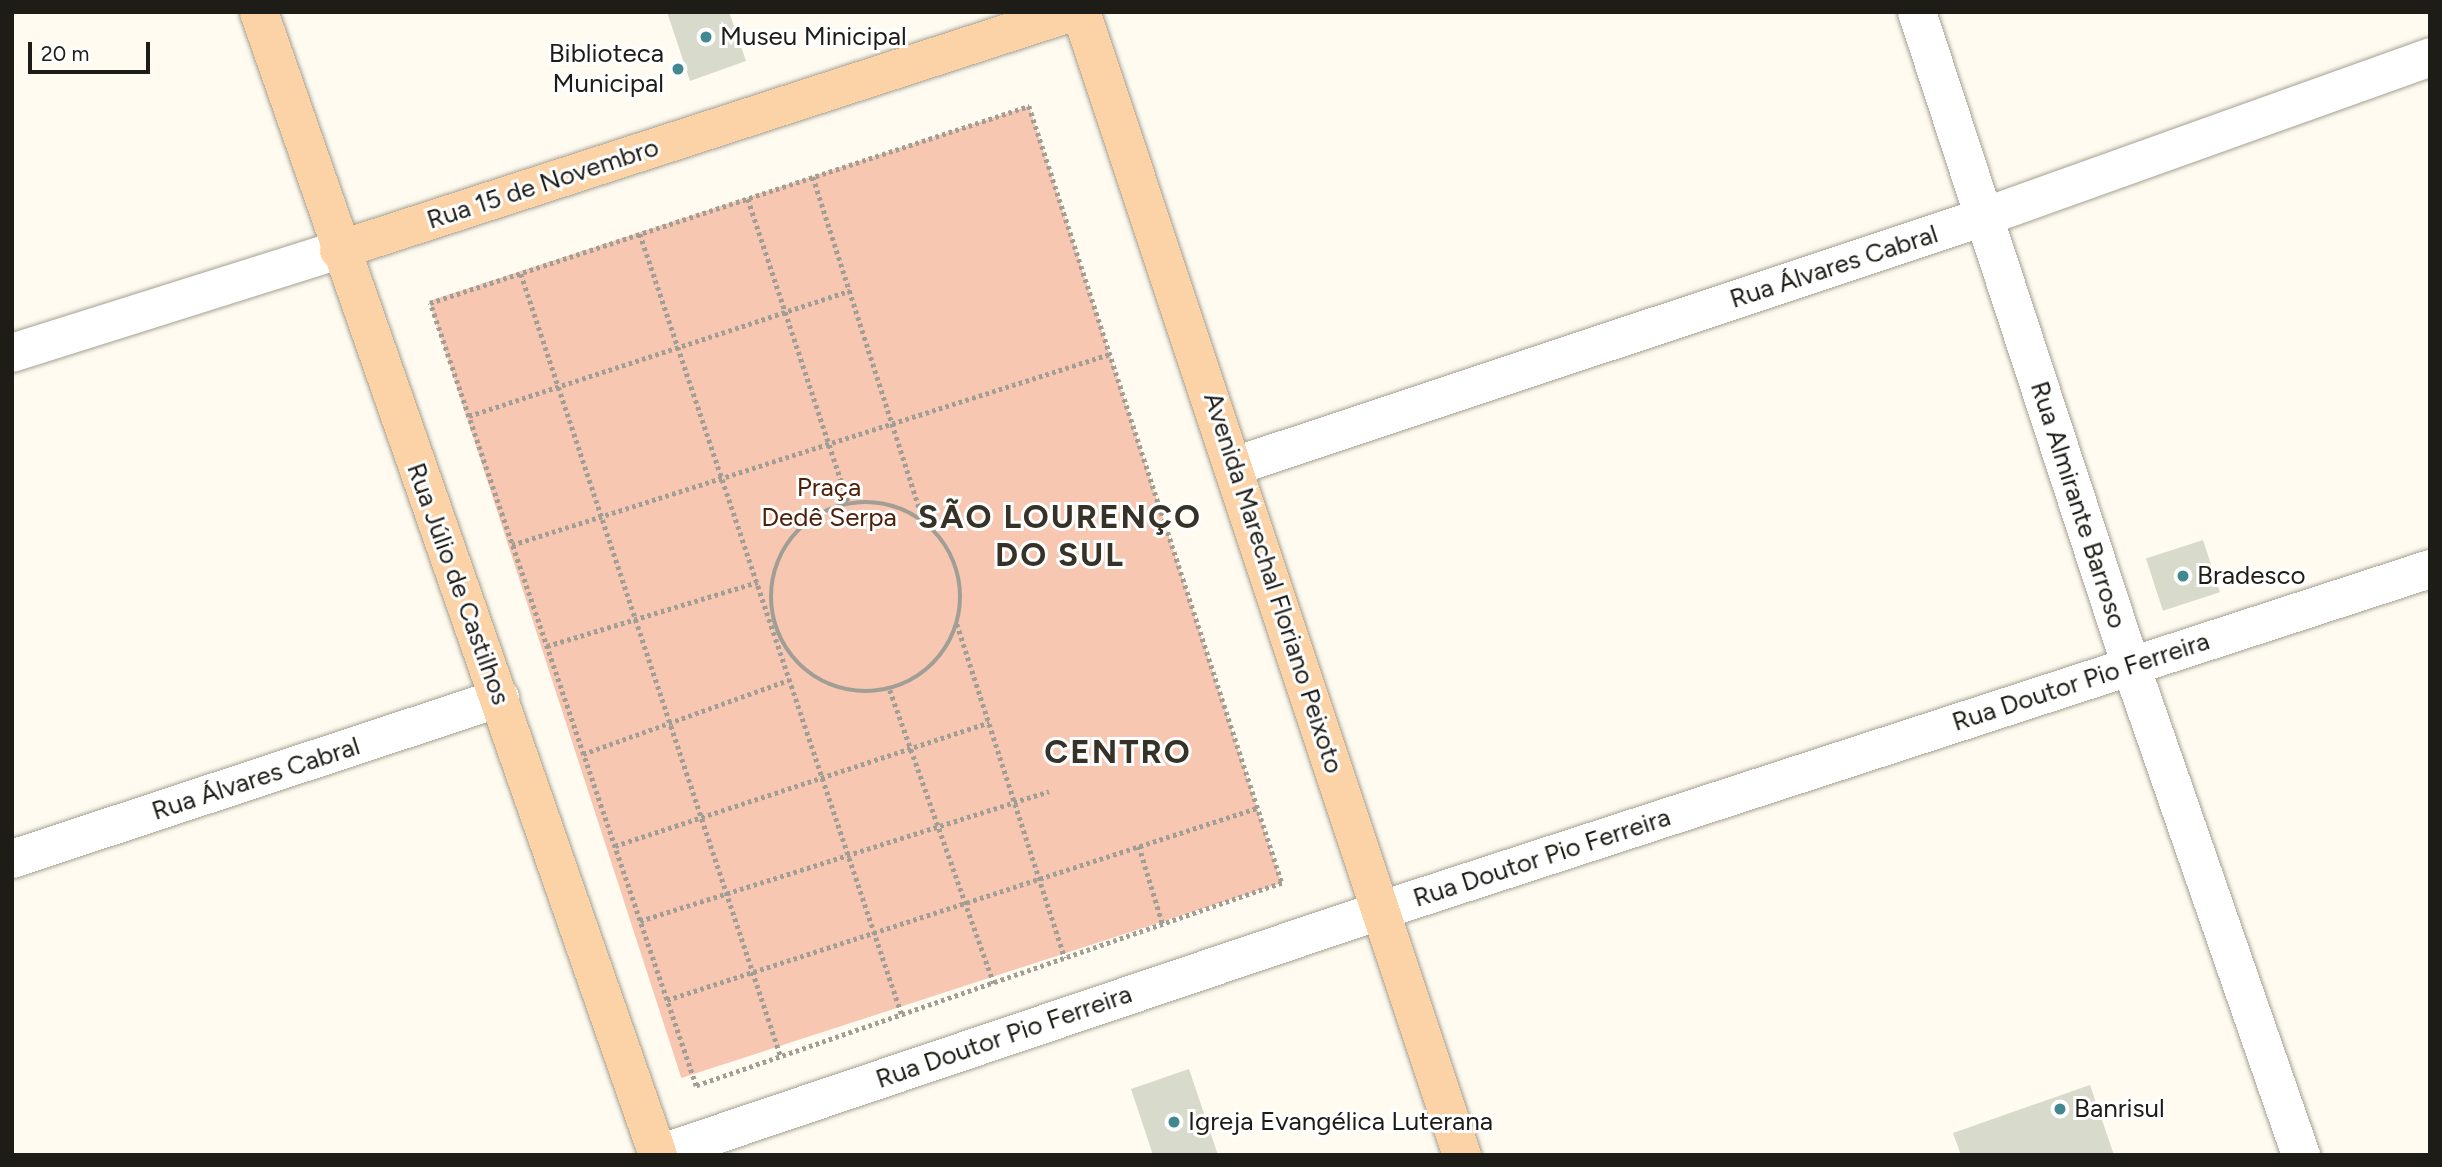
<!DOCTYPE html>
<meta charset="utf-8">
<style>
body{margin:0}
#map{position:relative;width:2442px;height:1167px;overflow:hidden;background:#fffbf0;font-family:Figtree,sans-serif}
div>[style]{position:absolute}
[style*='--x']{left:calc(var(--x)*1px);top:calc(var(--y)*1px);width:calc(var(--w)*1px);rotate:calc(var(--a)*1deg)}
.green>*{inset:0;background:#f8c7b2;transform-origin:0 0}
.building>*{inset:0;background:#d8dacc;transform-origin:0 0}
.path>*{height:4.5px;margin-top:-2.25px;transform-origin:0;background:repeating-linear-gradient(90deg,#a19e96 0 3.5px,transparent 0 7px)}
.path>.ring{margin:-2.25px;padding:0;box-sizing:content-box;background:none;border:4.5px solid #a19e96;border-radius:50%}
.roads{filter:drop-shadow(0 0 2px #a4a093) drop-shadow(0 0 2px #a4a093)}
.minor>*{height:38px;margin:-19px;padding:0 19px;transform-origin:19px;border-radius:19px;background:#fff}
.major>*{height:38px;margin:-19px;padding:0 19px;transform-origin:19px;border-radius:19px;background:#fcd3a6}
.dots>*{width:19px;height:19px;translate:-50% -50%;box-sizing:border-box;border:4px solid #fff;border-radius:50%}
span{translate:-50% -50%;white-space:nowrap;text-align:center;line-height:1.15;-webkit-text-stroke:6px #fff;paint-order:stroke}
.poi-label{font-size:26px;color:#1d1c17}
.left{translate:0 -50%;text-align:left}
.right{translate:-100% -50%;text-align:right}
.street-label{font-size:26px;color:#1d1c17}
.park-label{font-size:26px;color:#4e2009}
.district-label{font-size:33px;color:#363227;font-weight:700;letter-spacing:2px}
.frame{position:absolute;inset:0;border:14px solid #1d1c17;pointer-events:none}
.scale{position:absolute;left:28px;top:42px;width:122px;height:32px;box-sizing:border-box;border:4px solid #1d1c17;border-top:0;padding-left:9px;font-size:21px;line-height:24px;white-space:nowrap;color:#1d1c17;-webkit-text-stroke:5px #fff;paint-order:stroke}
</style>
<div id="map">
<div class="green">
<div style="left:1029px;top:106px;width:817px;height:631px;rotate:72deg"></div>
</div>
<div class="building">
<div style="clip-path:polygon(667px 12px,729px 12px,746px 61px,690px 81px)"></div>
<div style="left:2203px;top:540px;width:55px;height:60px;rotate:72deg"></div>
<div style="clip-path:polygon(1189px 1069px,1218px 1155px,1153px 1155px,1131px 1089px)"></div>
<div style="clip-path:polygon(2090px 1085px,2114px 1155px,1961px 1155px,1953px 1133px)"></div>
</div>
<div class="path">
<div style="--x:1029;--y:106;--w:817;--a:71.96"></div>
<div style="--x:1282;--y:883;--w:620;--a:160.89"></div>
<div style="--x:696;--y:1086;--w:827;--a:-108.76"></div>
<div style="--x:430;--y:303;--w:631;--a:-18.21"></div>
<div style="--x:813;--y:177;--w:359;--a:72.2"></div>
<div style="--x:748;--y:199;--w:321;--a:71.7"></div>
<div style="--x:640;--y:234;--w:824;--a:71.46"></div>
<div style="--x:521;--y:274;--w:825;--a:71.63"></div>
<div style="--x:469;--y:416;--w:401;--a:-18.2"></div>
<div class="ring" style="left:771px;top:502px;width:185.5px;height:185.5px"></div>
<div style="--x:512;--y:545;--w:628;--a:-17.71"></div>
<div style="--x:957;--y:624;--w:351;--a:72.1"></div>
<div style="--x:547;--y:646;--w:220;--a:-16.9"></div>
<div style="--x:890;--y:690;--w:311;--a:70.5"></div>
<div style="--x:583;--y:754;--w:219;--a:-19.8"></div>
<div style="--x:615;--y:846;--w:394;--a:-18.3"></div>
<div style="--x:1139;--y:846;--w:83;--a:73.1"></div>
<div style="--x:640;--y:921;--w:429;--a:-17.6"></div>
<div style="--x:667;--y:1000;--w:620;--a:-18.03"></div>
</div>
<div class="roads">
<div class="minor">
<div style="--x:1917;--y:12;--w:688;--a:71.88"></div>
<div style="--x:2131;--y:666;--w:518;--a:70.83"></div>
<div style="--x:12;--y:353;--w:343;--a:-17.5"></div>
<div style="--x:1235;--y:466;--w:789;--a:-18.39"></div>
<div style="--x:1984;--y:217;--w:474;--a:-19.7"></div>
<div style="--x:12;--y:859;--w:514;--a:-18.26"></div>
<div style="--x:656;--y:1155;--w:766;--a:-18.65"></div>
<div style="--x:1382;--y:910;--w:1102;--a:-18.02"></div>
</div>
<div class="major">
<div style="--x:259;--y:12;--w:1211;--a:70.76"></div>
<div style="--x:1081;--y:12;--w:1205;--a:71.57"></div>
<div style="--x:339;--y:250;--w:772;--a:-17.97"></div>
</div>
</div>
<div class="dots">
<div style="left:706px;top:37px;background:#418891"></div>
<div style="left:678px;top:69px;background:#418891"></div>
<div style="left:2183px;top:576px;background:#418891"></div>
<div style="left:2060px;top:1109px;background:#418891"></div>
<div style="left:1174px;top:1122px;background:#418891"></div>
</div>
<div class="poi-label">
<span class="left" style="left:720px;top:37px">Museu Minicipal</span>
<span class="right" style="left:664px;top:69px">Biblioteca<br>Municipal</span>
<span class="left" style="left:2197px;top:576px">Bradesco</span>
<span class="left" style="left:2074px;top:1109px">Banrisul</span>
<span class="left" style="left:1188px;top:1122px">Igreja Evangélica Luterana</span>
</div>
<div class="street-label">
<span style="left:543px;top:184px;rotate:-18deg">Rua 15 de Novembro</span>
<span style="left:1834px;top:267px;rotate:-18deg">Rua Álvares Cabral</span>
<span style="left:2078px;top:505px;rotate:72deg">Rua Almirante Barroso</span>
<span style="left:1273px;top:583px;rotate:72deg">Avenida Marechal Floriano Peixoto</span>
<span style="left:458px;top:584px;rotate:70deg">Rua Júlio de Castilhos</span>
<span style="left:2081px;top:682px;rotate:-18deg">Rua Doutor Pio Ferreira</span>
<span style="left:256px;top:779px;rotate:-18deg">Rua Álvares Cabral</span>
<span style="left:1542px;top:858px;rotate:-18deg">Rua Doutor Pio Ferreira</span>
<span style="left:1004px;top:1037px;rotate:-19deg">Rua Doutor Pio Ferreira</span>
</div>
<div class="park-label">
<span style="left:829px;top:503px">Praça<br>Dedê Serpa</span>
</div>
<div class="district-label">
<span style="left:1060px;top:536px">SÃO LOURENÇO<br>DO SUL</span>
<span style="left:1118px;top:752px">CENTRO</span>
</div>
<div class="frame"></div>
<div class="scale">20 m</div>
</div>
